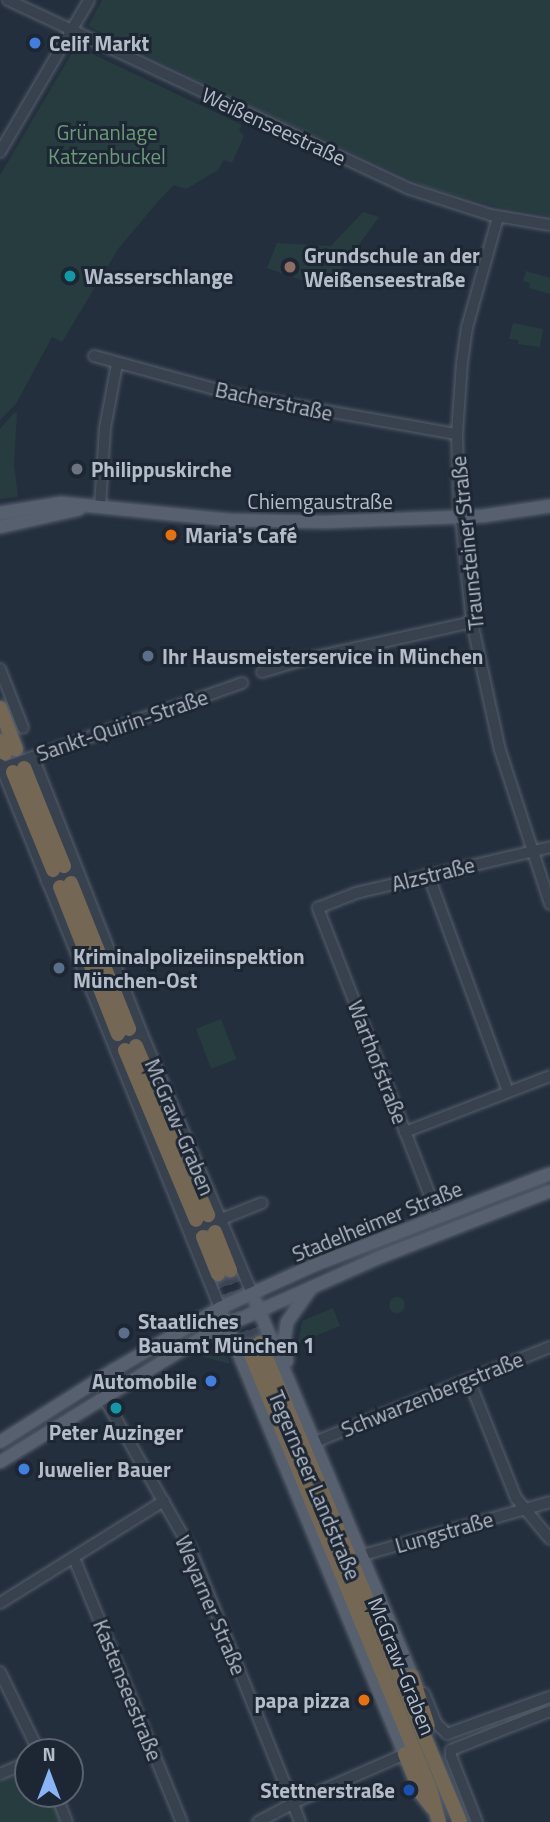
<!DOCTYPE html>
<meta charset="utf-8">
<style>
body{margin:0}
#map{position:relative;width:550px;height:1822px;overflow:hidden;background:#242f3e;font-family:"Titillium Web",sans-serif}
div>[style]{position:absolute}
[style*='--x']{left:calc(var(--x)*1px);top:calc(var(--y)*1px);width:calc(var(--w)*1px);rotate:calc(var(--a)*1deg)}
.green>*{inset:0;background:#263c3f;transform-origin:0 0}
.round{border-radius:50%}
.highway-tunnel>*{height:14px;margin-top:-7px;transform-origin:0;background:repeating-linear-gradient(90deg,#3a4453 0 14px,transparent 0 21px)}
.roads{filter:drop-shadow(0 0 2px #565f6c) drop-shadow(0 0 2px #565f6c)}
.minor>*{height:10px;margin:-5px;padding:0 5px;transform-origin:5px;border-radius:5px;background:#38414e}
.major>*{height:12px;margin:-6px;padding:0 6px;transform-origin:6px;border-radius:6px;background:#56606e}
.highway>*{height:14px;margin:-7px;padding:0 7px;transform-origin:7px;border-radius:7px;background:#746855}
.dots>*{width:19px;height:19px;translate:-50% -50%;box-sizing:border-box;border:4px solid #1d2633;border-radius:50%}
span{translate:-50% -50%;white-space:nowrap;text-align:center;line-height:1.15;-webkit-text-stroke:6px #1d2633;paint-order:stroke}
.poi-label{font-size:21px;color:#b4bcc9;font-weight:700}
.left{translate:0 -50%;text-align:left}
.right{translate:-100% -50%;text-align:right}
.street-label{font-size:21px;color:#b4bcc9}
.park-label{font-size:21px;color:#6b9a76}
.north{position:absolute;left:14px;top:1738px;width:70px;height:70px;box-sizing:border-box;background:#1d2633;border:2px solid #59626f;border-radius:50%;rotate:0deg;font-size:19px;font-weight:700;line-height:28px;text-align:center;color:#b4bcc9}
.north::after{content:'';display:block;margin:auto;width:24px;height:32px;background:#8ab4f8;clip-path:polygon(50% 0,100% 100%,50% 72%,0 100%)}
</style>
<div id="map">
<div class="green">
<div style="clip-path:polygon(102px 0,550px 0,550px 216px,498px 207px,427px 187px,242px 102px,88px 26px)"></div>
<div style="clip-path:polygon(76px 46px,242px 125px,239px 130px,244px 136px,232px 163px,224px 160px,218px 170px,186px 189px,174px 185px,160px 199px,118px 249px,62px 342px,52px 337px,16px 404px,0 420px,0 175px)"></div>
<div style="clip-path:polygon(363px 212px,379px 217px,327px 289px,267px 268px,277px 243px,331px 246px)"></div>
<div style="clip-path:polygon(526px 271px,550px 278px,550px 294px,529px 288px,530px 283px,523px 281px)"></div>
<div style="clip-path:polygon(513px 323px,543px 329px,540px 347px,518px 344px,518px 340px,509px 339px)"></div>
<div style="clip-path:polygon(14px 413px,17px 413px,14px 464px,18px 497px,0 499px,0 429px)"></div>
<div style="left:221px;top:1019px;width:43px;height:27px;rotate:69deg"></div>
<div class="round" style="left:389px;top:1297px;width:16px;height:16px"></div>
<div style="clip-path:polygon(333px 1308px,340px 1326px,298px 1343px,302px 1321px)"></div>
<div style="clip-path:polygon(215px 1346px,225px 1348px,230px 1364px,200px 1356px)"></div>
<div style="clip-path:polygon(550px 1702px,550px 1707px,506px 1724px,504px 1719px)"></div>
<div style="left:496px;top:1722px;width:4px;height:49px;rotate:63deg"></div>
<div style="clip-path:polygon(28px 1768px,28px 1794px,53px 1794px,64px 1822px,0 1822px,0 1781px)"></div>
</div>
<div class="highway-tunnel">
<div style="--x:230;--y:1270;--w:79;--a:67.7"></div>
<div style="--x:218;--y:1274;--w:79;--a:67.7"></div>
</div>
<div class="roads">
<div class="minor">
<div style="--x:8;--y:0;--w:441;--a:25.2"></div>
<div style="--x:407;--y:188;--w:88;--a:17.8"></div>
<div style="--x:491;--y:215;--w:60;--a:9.6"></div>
<div style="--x:0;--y:152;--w:176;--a:-59.6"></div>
<div style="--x:498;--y:217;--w:114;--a:105.7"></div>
<div style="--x:467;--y:327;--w:35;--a:98"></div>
<div style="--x:462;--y:362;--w:72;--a:94"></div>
<div style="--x:457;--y:434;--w:67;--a:88.3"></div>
<div style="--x:459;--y:501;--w:122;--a:83.9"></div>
<div style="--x:472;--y:622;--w:131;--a:77.7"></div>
<div style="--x:500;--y:750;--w:162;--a:72"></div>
<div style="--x:94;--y:356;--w:148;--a:15.3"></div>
<div style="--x:237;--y:395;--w:223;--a:10.1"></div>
<div style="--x:100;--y:507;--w:79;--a:-86.4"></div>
<div style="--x:105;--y:428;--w:65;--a:-79.4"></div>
<div style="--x:0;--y:669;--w:63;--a:68.7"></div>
<div style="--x:262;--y:672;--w:42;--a:-16.7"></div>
<div style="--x:302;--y:660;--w:174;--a:-12.6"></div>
<div style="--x:33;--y:757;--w:298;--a:68.5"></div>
<div style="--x:142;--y:1034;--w:281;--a:67"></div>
<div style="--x:0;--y:764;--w:587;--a:67.98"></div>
<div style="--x:2;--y:768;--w:255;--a:-19.5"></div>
<div style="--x:428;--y:874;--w:232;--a:69.8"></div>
<div style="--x:47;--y:882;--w:31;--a:-22"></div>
<div style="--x:115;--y:1045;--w:29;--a:-22"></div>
<div style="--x:405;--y:1132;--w:155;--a:-21.1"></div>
<div style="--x:438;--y:1216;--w:331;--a:-111.3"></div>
<div style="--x:318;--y:908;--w:41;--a:-21.5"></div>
<div style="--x:356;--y:893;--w:199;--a:-13.3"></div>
<div style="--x:191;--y:1231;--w:76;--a:-21.5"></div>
<div style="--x:469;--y:1380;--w:127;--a:68.3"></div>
<div style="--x:516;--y:1498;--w:53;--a:50.3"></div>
<div style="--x:103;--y:1396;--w:175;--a:60.2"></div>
<div style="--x:190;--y:1548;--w:295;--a:68.1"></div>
<div style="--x:315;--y:1442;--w:253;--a:-22"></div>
<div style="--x:363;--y:1555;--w:194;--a:-15.8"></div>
<div style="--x:74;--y:1558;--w:285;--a:67.8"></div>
<div style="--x:0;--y:1603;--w:193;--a:-31.9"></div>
<div style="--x:0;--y:1672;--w:89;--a:64"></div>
<div style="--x:424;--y:1693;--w:32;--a:68"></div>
<div style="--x:436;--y:1723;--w:16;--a:45"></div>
<div style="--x:447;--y:1734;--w:109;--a:-19.8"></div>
<div style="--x:0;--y:1774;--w:30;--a:-23"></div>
<div style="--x:56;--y:1794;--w:30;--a:69"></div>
<div style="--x:258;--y:1822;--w:40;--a:-28"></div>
<div style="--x:293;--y:1803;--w:122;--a:-23.6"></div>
<div style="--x:477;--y:1822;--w:71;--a:-111.5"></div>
<div style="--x:451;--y:1756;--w:6;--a:-90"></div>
<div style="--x:451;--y:1750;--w:106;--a:-21.5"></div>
</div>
<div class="major">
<div style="--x:0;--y:513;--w:62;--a:-9.3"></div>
<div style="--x:61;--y:503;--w:169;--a:5.8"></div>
<div style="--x:229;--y:520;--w:95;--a:1.2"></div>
<div style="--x:324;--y:522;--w:159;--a:-2.2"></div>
<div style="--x:483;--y:516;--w:68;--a:-8.5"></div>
<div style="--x:0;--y:527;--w:81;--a:-12.8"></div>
<div style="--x:256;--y:1303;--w:404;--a:67.3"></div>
<div style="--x:224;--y:1318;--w:472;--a:67.5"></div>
<div style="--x:287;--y:1361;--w:18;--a:-99"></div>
<div style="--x:284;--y:1343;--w:21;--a:-82"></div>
<div style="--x:287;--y:1322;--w:43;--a:-54.5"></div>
<div style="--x:0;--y:1442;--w:135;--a:-32.3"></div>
<div style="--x:114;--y:1370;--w:123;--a:-30.3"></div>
<div style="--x:220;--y:1308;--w:104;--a:-24.4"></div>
<div style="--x:315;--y:1265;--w:252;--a:-21.2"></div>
<div style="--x:0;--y:1462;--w:246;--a:-31.7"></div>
<div style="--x:209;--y:1333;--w:187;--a:-24"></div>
<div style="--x:380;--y:1257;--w:182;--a:-21.2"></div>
</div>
<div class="highway">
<div style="--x:0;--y:708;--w:44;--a:68.7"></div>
<div style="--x:0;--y:741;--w:13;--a:67"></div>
<div style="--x:24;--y:768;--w:106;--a:67.8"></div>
<div style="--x:13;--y:772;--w:106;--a:67.8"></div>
<div style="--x:71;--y:883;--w:157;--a:68.3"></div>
<div style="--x:60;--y:887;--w:158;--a:68.5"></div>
<div style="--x:136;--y:1046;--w:184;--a:66.9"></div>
<div style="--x:125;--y:1050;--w:184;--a:67.3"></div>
<div style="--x:215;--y:1232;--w:41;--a:68.5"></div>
<div style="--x:203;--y:1237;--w:40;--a:68"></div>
<div style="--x:260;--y:1343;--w:519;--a:67.34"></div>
<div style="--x:248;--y:1347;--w:478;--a:67.6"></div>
<div style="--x:430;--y:1789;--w:34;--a:75"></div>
<div style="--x:412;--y:1676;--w:52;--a:72.3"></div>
<div style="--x:405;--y:1754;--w:42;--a:67.7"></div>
<div style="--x:421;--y:1793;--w:18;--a:52"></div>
</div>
</div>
<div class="dots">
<div style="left:35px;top:43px;background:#3f7fe0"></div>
<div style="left:290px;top:267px;background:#8d6e63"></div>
<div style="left:70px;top:276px;background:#0f9aa8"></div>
<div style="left:77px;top:469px;background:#6b7280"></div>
<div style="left:171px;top:535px;background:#e8710a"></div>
<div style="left:148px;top:656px;background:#5c6f8a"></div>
<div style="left:59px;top:968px;background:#5c6f8a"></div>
<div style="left:124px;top:1333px;background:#5c6f8a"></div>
<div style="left:211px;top:1381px;background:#3f7fe0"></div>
<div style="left:116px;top:1408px;background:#0f9aa8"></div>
<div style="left:24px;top:1469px;background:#3f7fe0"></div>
<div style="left:364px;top:1700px;background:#e8710a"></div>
<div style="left:409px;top:1790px;background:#1a4fb4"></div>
</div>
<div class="poi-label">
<span class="left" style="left:49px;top:43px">Celif Markt</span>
<span class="left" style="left:304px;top:267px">Grundschule an der<br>Weißenseestraße</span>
<span class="left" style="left:84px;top:276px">Wasserschlange</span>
<span class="left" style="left:91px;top:469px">Philippuskirche</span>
<span class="left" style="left:185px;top:535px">Maria's Café</span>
<span class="left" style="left:162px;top:656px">Ihr Hausmeisterservice in München</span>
<span class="left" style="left:73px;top:968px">Kriminalpolizeiinspektion<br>München-Ost</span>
<span class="left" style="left:138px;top:1333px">Staatliches<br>Bauamt München 1</span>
<span class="right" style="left:197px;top:1381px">Automobile</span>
<span style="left:116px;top:1432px">Peter Auzinger</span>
<span class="left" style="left:38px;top:1469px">Juwelier Bauer</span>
<span class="right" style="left:350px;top:1700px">papa pizza</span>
<span class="right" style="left:395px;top:1790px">Stettnerstraße</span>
</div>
<div class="street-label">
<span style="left:274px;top:126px;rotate:25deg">Weißenseestraße</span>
<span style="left:274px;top:401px;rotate:12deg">Bacherstraße</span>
<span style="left:320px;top:501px">Chiemgaustraße</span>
<span style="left:467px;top:543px;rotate:-96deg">Traunsteiner Straße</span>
<span style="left:122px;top:725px;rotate:-19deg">Sankt-Quirin-Straße</span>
<span style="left:433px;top:874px;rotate:-14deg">Alzstraße</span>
<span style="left:378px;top:1062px;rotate:69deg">Warthofstraße</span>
<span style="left:180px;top:1127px;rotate:67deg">McGraw-Graben</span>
<span style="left:377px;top:1221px;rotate:-22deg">Stadelheimer Straße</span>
<span style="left:432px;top:1394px;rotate:-22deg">Schwarzenbergstraße</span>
<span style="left:315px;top:1485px;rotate:67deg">Tegernseer Landstraße</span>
<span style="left:444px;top:1532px;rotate:-16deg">Lungstraße</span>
<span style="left:211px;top:1605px;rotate:67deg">Weyarner Straße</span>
<span style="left:402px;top:1666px;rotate:68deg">McGraw-Graben</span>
<span style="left:128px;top:1690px;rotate:68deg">Kastenseestraße</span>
</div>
<div class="park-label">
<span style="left:107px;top:144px">Grünanlage<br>Katzenbuckel</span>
</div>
<div class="north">N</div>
</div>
